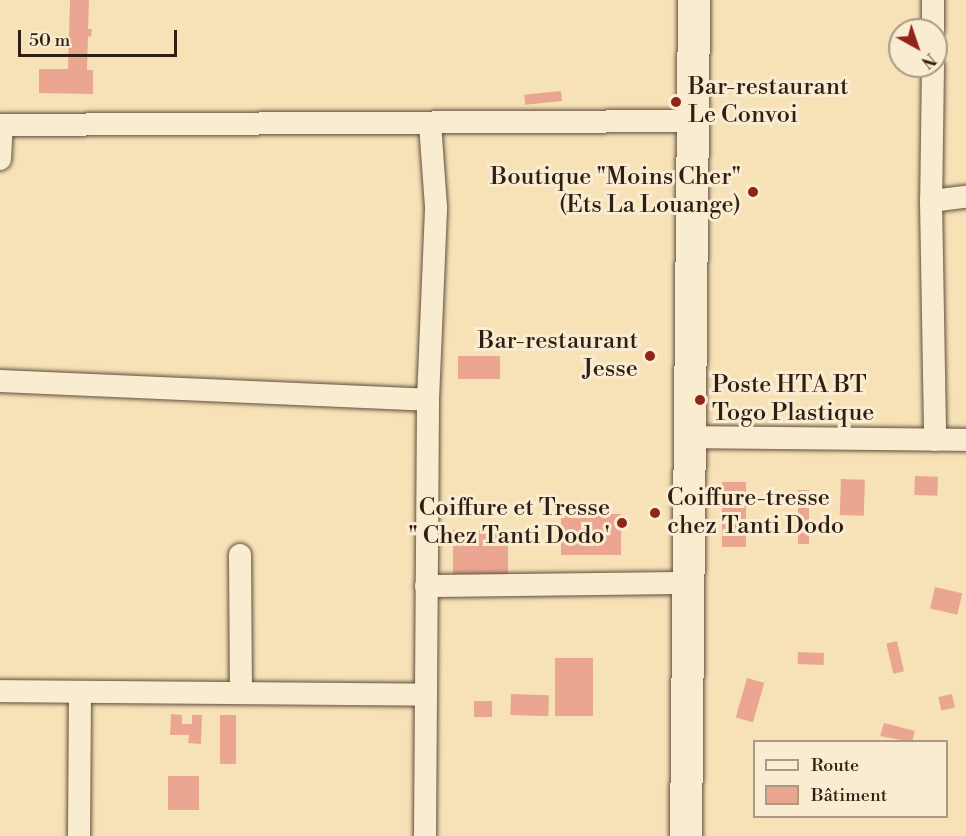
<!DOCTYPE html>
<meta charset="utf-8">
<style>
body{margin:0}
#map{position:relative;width:966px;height:836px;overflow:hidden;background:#f7e2b8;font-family:"Libre Bodoni",serif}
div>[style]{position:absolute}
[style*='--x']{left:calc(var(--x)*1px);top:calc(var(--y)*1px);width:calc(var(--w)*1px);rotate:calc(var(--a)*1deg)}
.building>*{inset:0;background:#eba691;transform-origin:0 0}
.roads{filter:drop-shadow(0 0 2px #614f3c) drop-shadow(0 0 2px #614f3c)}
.street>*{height:22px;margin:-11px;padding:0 11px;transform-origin:11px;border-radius:11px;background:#faecd1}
.secondary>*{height:32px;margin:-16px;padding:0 16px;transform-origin:16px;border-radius:16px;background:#faecd1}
.dots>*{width:16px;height:16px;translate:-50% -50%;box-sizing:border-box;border:3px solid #faecd1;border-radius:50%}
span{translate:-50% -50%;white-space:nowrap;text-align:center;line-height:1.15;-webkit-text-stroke:6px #faecd1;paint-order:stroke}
.poi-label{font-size:24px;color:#2f1e13}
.left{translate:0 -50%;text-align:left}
.right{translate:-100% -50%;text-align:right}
.legend{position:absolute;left:753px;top:740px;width:195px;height:78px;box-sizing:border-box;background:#faecd1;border:2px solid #a99a85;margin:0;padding:8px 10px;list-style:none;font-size:18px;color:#2f1e13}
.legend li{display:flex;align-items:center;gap:12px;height:30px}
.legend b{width:30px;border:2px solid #a99a85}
.north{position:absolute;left:888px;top:18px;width:60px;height:60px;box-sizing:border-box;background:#faecd1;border:2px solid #a99a85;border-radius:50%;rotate:140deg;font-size:16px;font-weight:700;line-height:24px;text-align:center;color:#2f1e13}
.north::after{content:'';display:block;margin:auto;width:21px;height:27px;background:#8f2418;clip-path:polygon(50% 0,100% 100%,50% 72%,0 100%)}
.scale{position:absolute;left:18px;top:30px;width:159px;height:27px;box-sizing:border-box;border:3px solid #2f1e13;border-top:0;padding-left:8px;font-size:18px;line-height:21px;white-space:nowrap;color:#2f1e13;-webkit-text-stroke:4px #faecd1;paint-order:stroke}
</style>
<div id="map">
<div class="building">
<div style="clip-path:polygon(70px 0,89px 0,88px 29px,92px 29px,91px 37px,88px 36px,87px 70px,93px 70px,93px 94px,39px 93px,39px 69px,68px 69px)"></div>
<div style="left:561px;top:91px;width:10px;height:37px;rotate:84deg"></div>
<div style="left:500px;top:356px;width:23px;height:42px;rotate:90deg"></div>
<div style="left:915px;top:476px;width:23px;height:19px;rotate:2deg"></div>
<div style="left:841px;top:479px;width:24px;height:36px;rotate:2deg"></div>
<div style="left:722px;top:482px;width:24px;height:65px"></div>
<div style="left:798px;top:490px;width:11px;height:54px"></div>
<div style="left:561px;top:514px;width:60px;height:41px"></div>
<div style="left:508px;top:530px;width:44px;height:55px;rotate:90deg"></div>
<div style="left:935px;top:587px;width:28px;height:22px;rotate:13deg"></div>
<div style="left:897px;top:641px;width:31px;height:11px;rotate:77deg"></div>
<div style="left:798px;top:652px;width:26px;height:12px;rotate:2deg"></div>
<div style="left:555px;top:658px;width:38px;height:58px"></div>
<div style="left:747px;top:678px;width:18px;height:41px;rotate:16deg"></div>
<div style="left:511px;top:694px;width:38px;height:21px;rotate:2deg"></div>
<div style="left:952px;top:694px;width:14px;height:14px;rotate:78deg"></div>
<div style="left:474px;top:701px;width:18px;height:16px"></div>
<div style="clip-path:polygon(171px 714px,182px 715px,182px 724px,192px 724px,192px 715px,202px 715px,201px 744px,188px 743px,189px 735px,170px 735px)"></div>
<div style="left:220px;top:715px;width:16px;height:49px"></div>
<div style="clip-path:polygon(884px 723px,915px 731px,912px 742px,880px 736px)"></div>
<div style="left:168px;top:776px;width:31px;height:34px"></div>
</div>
<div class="roads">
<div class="street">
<div style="--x:933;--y:30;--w:30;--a:-90"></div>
<div style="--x:933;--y:66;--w:135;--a:90.8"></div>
<div style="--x:931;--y:201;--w:239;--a:89"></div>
<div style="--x:0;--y:125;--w:693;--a:-0.33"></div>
<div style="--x:0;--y:159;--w:34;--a:-87"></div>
<div style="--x:931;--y:201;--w:35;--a:-7"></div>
<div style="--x:0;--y:381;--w:428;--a:2.5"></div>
<div style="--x:689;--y:437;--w:277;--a:0.6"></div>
<div style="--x:240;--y:555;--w:137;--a:89.6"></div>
<div style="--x:426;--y:586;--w:262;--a:-0.7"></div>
<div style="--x:0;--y:691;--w:426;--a:0.5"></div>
<div style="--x:79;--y:836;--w:143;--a:-89.6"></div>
<div style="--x:425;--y:836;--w:436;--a:-89.6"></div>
<div style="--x:428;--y:400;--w:193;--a:-87.6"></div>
<div style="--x:436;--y:207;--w:84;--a:-94.1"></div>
</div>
<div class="secondary">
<div style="--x:686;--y:836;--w:836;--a:-89.45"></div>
</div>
</div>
<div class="dots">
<div style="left:676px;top:102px;background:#8f2418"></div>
<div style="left:753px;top:192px;background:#8f2418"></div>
<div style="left:650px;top:356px;background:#8f2418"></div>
<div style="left:700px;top:400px;background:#8f2418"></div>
<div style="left:655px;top:513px;background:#8f2418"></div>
<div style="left:622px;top:523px;background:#8f2418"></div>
</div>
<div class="poi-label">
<span class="left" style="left:688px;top:102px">Bar-restaurant<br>Le Convoi</span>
<span class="right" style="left:741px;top:192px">Boutique "Moins Cher"<br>(Ets La Louange)</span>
<span class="right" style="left:638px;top:356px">Bar-restaurant<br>Jesse</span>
<span class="left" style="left:712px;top:400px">Poste HTA BT<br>Togo Plastique</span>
<span class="left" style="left:667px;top:513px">Coiffure-tresse<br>chez Tanti Dodo</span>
<span class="right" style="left:610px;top:523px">Coiffure et Tresse<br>" Chez Tanti Dodo'</span>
</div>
<ul class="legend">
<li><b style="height:8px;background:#faecd1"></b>Route</li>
<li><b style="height:16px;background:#eba691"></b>Bâtiment</li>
</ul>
<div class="north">N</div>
<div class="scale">50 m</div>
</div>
